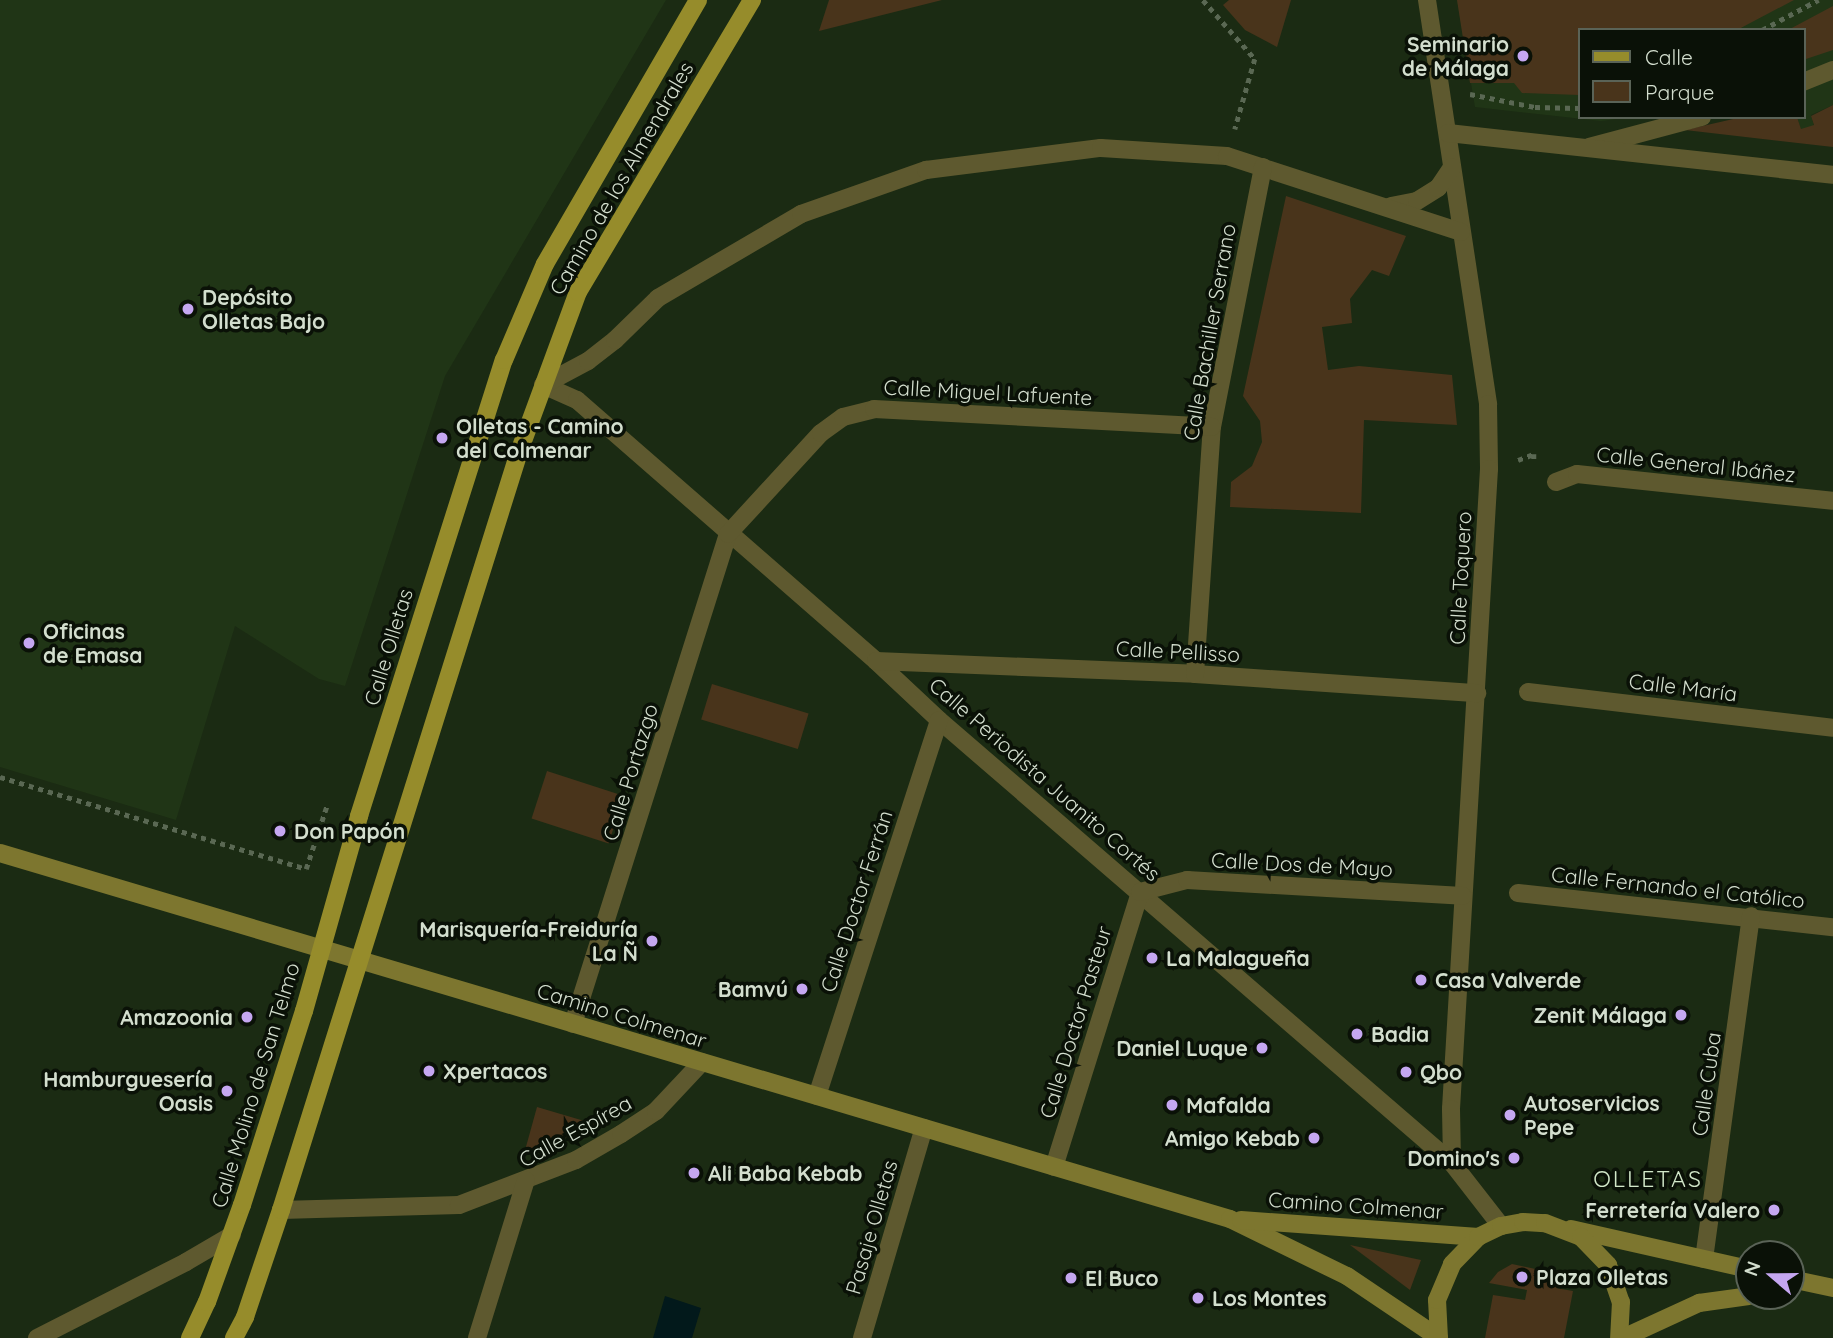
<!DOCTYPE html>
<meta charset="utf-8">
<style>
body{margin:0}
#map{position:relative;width:1833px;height:1338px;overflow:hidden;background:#1b2b13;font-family:Quicksand,sans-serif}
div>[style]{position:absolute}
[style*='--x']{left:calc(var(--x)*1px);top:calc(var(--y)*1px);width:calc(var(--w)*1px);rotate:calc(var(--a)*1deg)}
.built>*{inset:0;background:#203516}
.green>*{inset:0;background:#49341b;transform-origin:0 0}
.water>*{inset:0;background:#02191b}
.path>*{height:4.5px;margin-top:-2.25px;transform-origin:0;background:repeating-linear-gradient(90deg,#5a6853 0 5px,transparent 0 10px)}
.lane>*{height:18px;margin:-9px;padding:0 9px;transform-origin:9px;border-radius:9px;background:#5e592f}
.street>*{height:18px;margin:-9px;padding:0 9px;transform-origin:9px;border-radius:9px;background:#5e592f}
.secondary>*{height:18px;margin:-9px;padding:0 9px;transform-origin:9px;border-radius:9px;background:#7d762f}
.primary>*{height:18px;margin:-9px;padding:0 9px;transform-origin:9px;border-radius:9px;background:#968c2b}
.dots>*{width:19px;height:19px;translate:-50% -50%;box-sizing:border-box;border:4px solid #0a1107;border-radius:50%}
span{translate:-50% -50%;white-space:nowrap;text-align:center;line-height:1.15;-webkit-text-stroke:7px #0a1107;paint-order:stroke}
.poi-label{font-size:21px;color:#d3dece;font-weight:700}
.right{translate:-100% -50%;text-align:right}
.left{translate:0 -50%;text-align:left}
.street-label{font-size:21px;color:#d3dece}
.neighbourhood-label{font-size:23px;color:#d2e8c9;letter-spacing:2px}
.legend{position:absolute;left:1578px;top:28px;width:228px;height:91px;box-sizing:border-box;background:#0a1107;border:2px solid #5a6357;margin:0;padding:9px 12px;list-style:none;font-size:21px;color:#d3dece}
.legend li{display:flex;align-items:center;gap:14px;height:35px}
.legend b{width:35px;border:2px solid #5a6357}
.north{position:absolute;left:1735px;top:1240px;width:70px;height:70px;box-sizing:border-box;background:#0a1107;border:2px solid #5a6357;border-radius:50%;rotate:290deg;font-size:19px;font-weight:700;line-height:28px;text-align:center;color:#d3dece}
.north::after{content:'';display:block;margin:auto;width:24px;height:32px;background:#c5a7f1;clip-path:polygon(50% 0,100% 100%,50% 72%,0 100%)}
</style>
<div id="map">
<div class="built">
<div style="clip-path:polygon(0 0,666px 0,445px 376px,345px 686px,319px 679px,235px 626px,176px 820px,0 767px)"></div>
<div style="clip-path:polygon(1457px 0,1833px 0,1833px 105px,1811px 115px,1814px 126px,1801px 130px,1797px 117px,1803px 117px,1803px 30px,1579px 30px,1579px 117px,1632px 117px,1601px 121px,1475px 107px)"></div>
</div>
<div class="green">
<div style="clip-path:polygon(829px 0,942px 0,819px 31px)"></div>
<div style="clip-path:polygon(1229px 0,1291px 0,1277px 47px,1245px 30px,1223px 5px)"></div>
<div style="clip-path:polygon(1457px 0,1794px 0,1737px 30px,1579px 30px,1579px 95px,1522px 93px,1514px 83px,1470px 83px)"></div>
<div style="clip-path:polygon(1833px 6px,1833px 50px,1803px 60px,1803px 30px,1788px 30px)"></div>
<div style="clip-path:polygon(1833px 105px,1833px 147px,1685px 130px,1742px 117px,1797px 117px,1801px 129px,1814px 125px,1811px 116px)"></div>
<div style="clip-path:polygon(1286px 196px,1406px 236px,1389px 276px,1372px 270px,1350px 299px,1352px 323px,1322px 327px,1328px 370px,1359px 366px,1452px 375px,1457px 425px,1364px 420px,1361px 513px,1230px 507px,1231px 482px,1252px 466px,1262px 442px,1260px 421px,1243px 396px)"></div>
<div style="left:712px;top:684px;width:101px;height:37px;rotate:17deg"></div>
<div style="left:547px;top:771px;width:81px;height:50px;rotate:18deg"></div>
<div style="clip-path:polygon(537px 1107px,598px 1125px,524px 1154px)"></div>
<div style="clip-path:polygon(1350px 1245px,1421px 1260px,1410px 1290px)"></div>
<div style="clip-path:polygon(1512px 1264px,1558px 1274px,1556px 1288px,1573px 1291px,1564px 1338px,1485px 1338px,1493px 1295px,1525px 1300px,1527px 1290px,1489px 1283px,1498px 1272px)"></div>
</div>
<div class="water">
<div style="clip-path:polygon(665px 1296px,701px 1308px,692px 1338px,653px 1338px)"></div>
</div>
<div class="path">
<div style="--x:1203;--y:0;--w:79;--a:48.6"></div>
<div style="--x:1255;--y:59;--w:73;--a:105.9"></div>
<div style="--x:1762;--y:30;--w:64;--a:-28.2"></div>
<div style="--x:1470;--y:94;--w:66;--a:11.3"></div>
<div style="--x:1535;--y:107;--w:44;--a:1.3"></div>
<div style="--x:1518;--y:460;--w:17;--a:-21"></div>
<div style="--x:1534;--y:454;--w:6;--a:90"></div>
<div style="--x:0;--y:777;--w:320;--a:16.7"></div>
<div style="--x:306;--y:869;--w:67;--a:-71.8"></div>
</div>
<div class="lane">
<div style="--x:1803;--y:82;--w:32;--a:-22"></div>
<div style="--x:1589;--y:147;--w:117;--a:-14.9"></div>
</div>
<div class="street">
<div style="--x:1427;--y:0;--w:409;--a:81.4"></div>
<div style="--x:1488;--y:404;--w:65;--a:89.1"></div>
<div style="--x:1489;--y:469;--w:641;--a:93.4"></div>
<div style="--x:1451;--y:1109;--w:54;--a:88.9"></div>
<div style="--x:1448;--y:133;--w:387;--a:6.2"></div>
<div style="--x:1391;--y:206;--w:26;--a:-11"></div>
<div style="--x:1417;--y:201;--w:25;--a:-32"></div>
<div style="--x:1438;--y:188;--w:25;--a:-56"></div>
<div style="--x:543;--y:385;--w:37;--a:24"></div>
<div style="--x:577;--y:400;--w:397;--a:41.1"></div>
<div style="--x:876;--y:661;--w:86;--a:43.1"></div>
<div style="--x:939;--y:720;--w:678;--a:40.81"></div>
<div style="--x:1452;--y:1163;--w:80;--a:52.1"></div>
<div style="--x:543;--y:385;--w:51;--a:-28.1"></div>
<div style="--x:588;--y:361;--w:34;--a:-38"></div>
<div style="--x:615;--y:340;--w:60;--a:-44.3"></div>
<div style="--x:658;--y:298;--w:166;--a:-30.4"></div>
<div style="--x:801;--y:214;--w:133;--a:-19.4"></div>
<div style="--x:926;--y:170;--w:176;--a:-7.2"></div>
<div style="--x:1101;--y:148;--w:126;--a:3.6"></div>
<div style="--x:1227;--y:156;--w:246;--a:18"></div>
<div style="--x:1556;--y:482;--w:22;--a:-21"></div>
<div style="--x:1577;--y:474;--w:257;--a:6"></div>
<div style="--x:876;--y:661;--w:319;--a:2.3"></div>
<div style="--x:1195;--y:674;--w:283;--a:3.9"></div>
<div style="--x:1195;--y:674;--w:248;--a:-86.1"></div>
<div style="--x:1212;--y:427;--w:265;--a:-78.9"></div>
<div style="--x:1528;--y:692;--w:307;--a:6.7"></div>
<div style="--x:1518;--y:893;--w:317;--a:6.2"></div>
<div style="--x:573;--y:1024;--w:514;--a:-72.45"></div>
<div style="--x:728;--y:534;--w:137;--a:-47.4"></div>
<div style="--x:821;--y:433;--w:27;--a:-36"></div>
<div style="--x:843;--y:417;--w:32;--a:-14"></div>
<div style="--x:874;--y:409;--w:338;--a:3"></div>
<div style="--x:817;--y:1096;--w:395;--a:-72"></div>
<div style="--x:1054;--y:1167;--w:288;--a:-72.6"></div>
<div style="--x:1140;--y:892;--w:49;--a:-14.3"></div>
<div style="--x:1187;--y:880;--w:276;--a:3.3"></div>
<div style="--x:281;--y:1210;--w:178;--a:-1.6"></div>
<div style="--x:459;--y:1205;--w:125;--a:-21"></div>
<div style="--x:576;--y:1160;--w:52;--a:-30"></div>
<div style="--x:621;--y:1134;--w:42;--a:-33.3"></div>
<div style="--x:656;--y:1111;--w:67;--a:-46.8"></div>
<div style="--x:1704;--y:1259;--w:346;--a:-82.2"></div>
<div style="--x:37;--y:1338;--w:167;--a:-27"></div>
<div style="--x:186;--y:1262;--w:53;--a:-30.4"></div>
<div style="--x:477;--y:1338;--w:165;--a:-72.8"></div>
<div style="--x:862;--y:1338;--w:219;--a:-73.6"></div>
</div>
<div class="secondary">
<div style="--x:0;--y:853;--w:1283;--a:16.57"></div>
<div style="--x:1230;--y:1219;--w:130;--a:26"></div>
<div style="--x:1347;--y:1276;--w:111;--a:34"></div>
<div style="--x:1241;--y:1220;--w:238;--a:4.1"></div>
<div style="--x:1571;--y:1229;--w:182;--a:12.7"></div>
<div style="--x:1791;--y:1279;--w:43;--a:12.1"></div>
<div style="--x:1439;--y:1338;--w:38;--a:-93"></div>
<div style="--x:1437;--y:1300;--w:39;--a:-67"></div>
<div style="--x:1452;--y:1264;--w:37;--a:-46"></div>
<div style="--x:1478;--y:1237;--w:25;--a:-26"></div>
<div style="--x:1501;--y:1226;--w:22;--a:-10"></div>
<div style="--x:1523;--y:1222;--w:22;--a:3"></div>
<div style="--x:1545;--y:1223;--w:39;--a:21"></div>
<div style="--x:1581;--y:1237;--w:39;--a:46"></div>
<div style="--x:1608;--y:1265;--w:39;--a:71"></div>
<div style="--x:1621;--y:1302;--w:36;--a:93"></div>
<div style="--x:1623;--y:1338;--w:84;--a:-24.7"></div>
<div style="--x:1699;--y:1303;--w:50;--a:-8"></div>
</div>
<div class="primary">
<div style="--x:190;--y:1338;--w:40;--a:-65"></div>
<div style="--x:207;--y:1302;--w:103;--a:-70.2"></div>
<div style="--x:242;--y:1205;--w:204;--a:-72.3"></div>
<div style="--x:304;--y:1011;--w:203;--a:-74.2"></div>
<div style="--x:359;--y:816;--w:478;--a:-72.4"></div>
<div style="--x:504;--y:360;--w:104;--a:-66.9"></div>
<div style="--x:545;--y:264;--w:305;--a:-59.9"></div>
<div style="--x:234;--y:1338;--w:24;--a:-62"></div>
<div style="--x:245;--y:1317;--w:113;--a:-71.4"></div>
<div style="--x:281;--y:1210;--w:794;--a:-72.57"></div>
<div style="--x:519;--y:452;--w:171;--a:-69.8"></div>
<div style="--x:578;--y:292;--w:340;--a:-59.2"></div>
</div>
<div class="dots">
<div style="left:1523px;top:56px;background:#c5a7f1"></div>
<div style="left:188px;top:309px;background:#c5a7f1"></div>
<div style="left:442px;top:438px;background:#c5a7f1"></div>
<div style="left:29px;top:643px;background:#c5a7f1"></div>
<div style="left:280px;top:831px;background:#c5a7f1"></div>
<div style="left:652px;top:941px;background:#c5a7f1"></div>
<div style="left:1152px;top:958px;background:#c5a7f1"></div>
<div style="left:1421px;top:980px;background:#c5a7f1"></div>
<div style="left:802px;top:989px;background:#c5a7f1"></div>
<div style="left:1681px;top:1015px;background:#c5a7f1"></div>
<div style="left:247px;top:1017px;background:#c5a7f1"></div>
<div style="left:1357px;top:1034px;background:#c5a7f1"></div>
<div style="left:1262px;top:1048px;background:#c5a7f1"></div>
<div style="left:429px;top:1071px;background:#c5a7f1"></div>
<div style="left:1406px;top:1072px;background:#c5a7f1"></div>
<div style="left:227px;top:1091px;background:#c5a7f1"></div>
<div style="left:1172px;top:1105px;background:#c5a7f1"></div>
<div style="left:1510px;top:1115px;background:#c5a7f1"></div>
<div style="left:1314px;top:1138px;background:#c5a7f1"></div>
<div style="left:1514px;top:1158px;background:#c5a7f1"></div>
<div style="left:694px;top:1173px;background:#c5a7f1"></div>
<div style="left:1774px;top:1210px;background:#c5a7f1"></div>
<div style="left:1522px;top:1277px;background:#c5a7f1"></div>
<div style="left:1071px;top:1278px;background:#c5a7f1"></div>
<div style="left:1198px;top:1298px;background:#c5a7f1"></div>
</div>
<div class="poi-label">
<span class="right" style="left:1509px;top:56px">Seminario<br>de Málaga</span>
<span class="left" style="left:202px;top:309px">Depósito<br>Olletas Bajo</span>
<span class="left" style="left:456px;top:438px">Olletas - Camino<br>del Colmenar</span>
<span class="left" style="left:43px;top:643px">Oficinas<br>de Emasa</span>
<span class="left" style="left:294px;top:831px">Don Papón</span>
<span class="right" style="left:638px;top:941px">Marisquería-Freiduría<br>La Ñ</span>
<span class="left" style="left:1166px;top:958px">La Malagueña</span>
<span class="left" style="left:1435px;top:980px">Casa Valverde</span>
<span class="right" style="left:788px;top:989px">Bamvú</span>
<span class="right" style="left:1667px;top:1015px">Zenit Málaga</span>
<span class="right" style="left:233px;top:1017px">Amazoonia</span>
<span class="left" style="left:1371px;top:1034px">Badia</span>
<span class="right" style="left:1248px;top:1048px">Daniel Luque</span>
<span class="left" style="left:443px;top:1071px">Xpertacos</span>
<span class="left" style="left:1420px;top:1072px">Qbo</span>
<span class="right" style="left:213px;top:1091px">Hamburguesería<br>Oasis</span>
<span class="left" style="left:1524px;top:1115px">Autoservicios<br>Pepe</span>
<span class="left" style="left:1186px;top:1105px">Mafalda</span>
<span class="right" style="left:1300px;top:1138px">Amigo Kebab</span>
<span class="right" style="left:1500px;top:1158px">Domino's</span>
<span class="left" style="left:708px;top:1173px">Ali Baba Kebab</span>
<span class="right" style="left:1760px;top:1210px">Ferretería Valero</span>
<span class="left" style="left:1536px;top:1277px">Plaza Olletas</span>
<span class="left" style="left:1085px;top:1278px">El Buco</span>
<span class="left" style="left:1212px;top:1298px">Los Montes</span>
</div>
<div class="street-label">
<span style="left:621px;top:178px;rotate:-60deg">Camino de los Almendrales</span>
<span style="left:1209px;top:332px;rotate:-80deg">Calle Bachiller Serrano</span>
<span style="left:988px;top:392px;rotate:3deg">Calle Miguel Lafuente</span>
<span style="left:1696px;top:464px;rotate:6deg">Calle General Ibáñez</span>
<span style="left:1460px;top:578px;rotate:-87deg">Calle Toquero</span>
<span style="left:388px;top:647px;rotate:-73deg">Calle Olletas</span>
<span style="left:1178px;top:651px;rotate:3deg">Calle Pellisso</span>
<span style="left:1683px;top:687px;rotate:7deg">Calle María</span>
<span style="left:630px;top:772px;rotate:-73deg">Calle Portazgo</span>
<span style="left:1045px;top:779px;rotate:41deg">Calle Periodista Juanito Cortés</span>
<span style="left:1302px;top:864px;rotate:3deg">Calle Dos de Mayo</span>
<span style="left:1678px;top:887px;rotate:6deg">Calle Fernando el Católico</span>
<span style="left:856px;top:901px;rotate:-72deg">Calle Doctor Ferrán</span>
<span style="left:622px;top:1015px;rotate:17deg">Camino Colmenar</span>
<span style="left:1075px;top:1022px;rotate:-73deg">Calle Doctor Pasteur</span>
<span style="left:1706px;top:1084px;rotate:-82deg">Calle Cuba</span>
<span style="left:255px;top:1085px;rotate:-73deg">Calle Molino de San Telmo</span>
<span style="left:575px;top:1131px;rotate:-29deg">Calle Espírea</span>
<span style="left:1356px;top:1205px;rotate:4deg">Camino Colmenar</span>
<span style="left:871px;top:1227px;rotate:-74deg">Pasaje Olletas</span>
</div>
<div class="neighbourhood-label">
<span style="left:1648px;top:1179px">OLLETAS</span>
</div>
<ul class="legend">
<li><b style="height:9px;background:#968c2b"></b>Calle</li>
<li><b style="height:19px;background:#49341b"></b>Parque</li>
</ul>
<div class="north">N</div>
</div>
